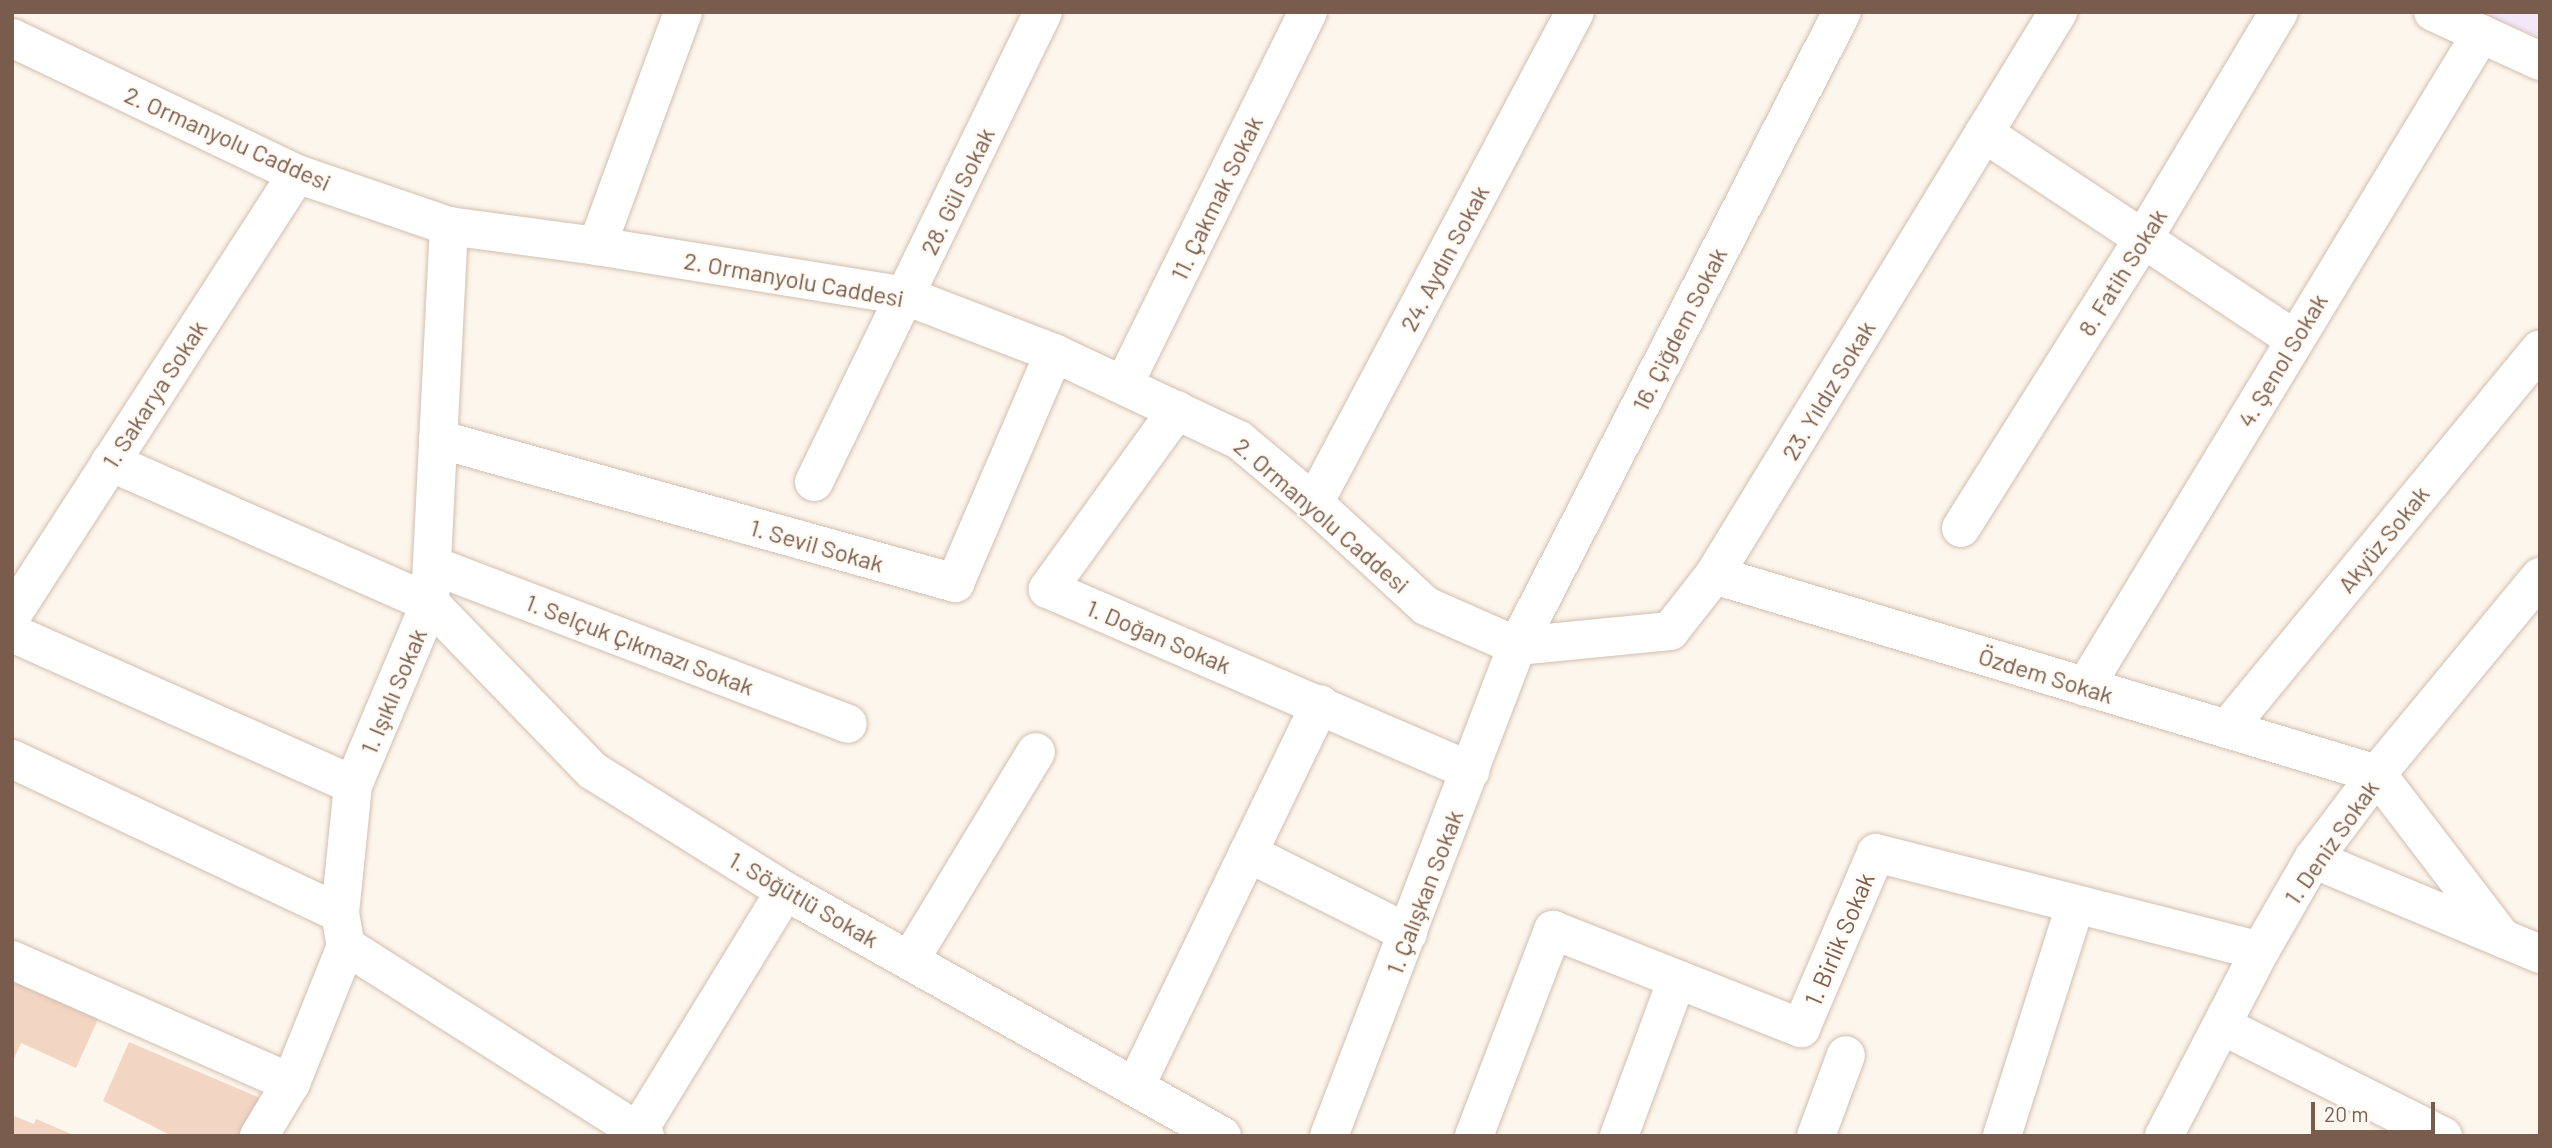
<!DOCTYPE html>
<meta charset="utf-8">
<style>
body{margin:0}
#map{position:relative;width:2552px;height:1148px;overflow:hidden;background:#fdf6ec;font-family:Barlow,sans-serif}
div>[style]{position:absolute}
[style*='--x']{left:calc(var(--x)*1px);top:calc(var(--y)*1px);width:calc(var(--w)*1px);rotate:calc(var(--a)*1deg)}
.education>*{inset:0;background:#f3e8fa}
.building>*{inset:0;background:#f3d5c3}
.roads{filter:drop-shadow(0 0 2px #d1beb0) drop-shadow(0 0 2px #d1beb0)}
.street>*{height:38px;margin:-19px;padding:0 19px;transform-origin:19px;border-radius:19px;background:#fff}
.secondary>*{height:38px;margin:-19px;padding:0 19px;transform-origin:19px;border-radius:19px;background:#fff}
span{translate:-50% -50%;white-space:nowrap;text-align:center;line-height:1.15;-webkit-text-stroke:5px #fffaf3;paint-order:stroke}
.street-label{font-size:24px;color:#7a5c4d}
.frame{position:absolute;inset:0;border:14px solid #7a5c4d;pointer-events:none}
.scale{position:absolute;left:2311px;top:1102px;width:124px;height:32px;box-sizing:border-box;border:4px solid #7a5c4d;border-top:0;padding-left:9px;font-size:21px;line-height:24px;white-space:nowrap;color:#7a5c4d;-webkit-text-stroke:5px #fffaf3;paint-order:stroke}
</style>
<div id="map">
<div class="education">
<div style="clip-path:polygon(2479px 12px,2540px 12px,2540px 38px)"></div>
</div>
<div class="building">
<div style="clip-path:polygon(12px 977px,99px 1017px,76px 1068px,21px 1043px,12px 1063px)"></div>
<div style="clip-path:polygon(129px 1042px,260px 1098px,238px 1136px,172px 1136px,103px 1101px)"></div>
<div style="clip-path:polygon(12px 1115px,34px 1124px,36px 1119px,76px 1136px,12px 1136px)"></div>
</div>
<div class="roads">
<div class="street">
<div style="--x:2433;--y:12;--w:118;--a:24.6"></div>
<div style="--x:1984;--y:133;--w:372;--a:33.6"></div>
<div style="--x:449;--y:226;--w:149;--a:7.7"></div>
<div style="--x:597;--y:246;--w:313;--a:9.2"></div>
<div style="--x:906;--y:296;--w:159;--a:21.1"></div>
<div style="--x:1054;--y:353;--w:204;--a:25.2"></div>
<div style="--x:1239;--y:440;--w:98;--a:40"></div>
<div style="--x:1314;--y:503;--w:152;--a:42.6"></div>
<div style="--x:1426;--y:606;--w:99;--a:23.7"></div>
<div style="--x:1517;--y:646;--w:154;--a:-5.6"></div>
<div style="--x:1670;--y:631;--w:71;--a:-51.8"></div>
<div style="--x:1714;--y:575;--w:660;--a:-58.57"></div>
<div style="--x:597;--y:246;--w:249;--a:-69.8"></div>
<div style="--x:1124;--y:384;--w:415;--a:-63.7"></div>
<div style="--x:1177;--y:410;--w:221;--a:125.8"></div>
<div style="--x:1048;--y:589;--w:460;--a:23.3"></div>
<div style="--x:438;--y:439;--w:537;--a:15.56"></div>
<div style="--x:955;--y:583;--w:250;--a:-66.7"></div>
<div style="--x:110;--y:462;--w:350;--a:23.8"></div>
<div style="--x:430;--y:603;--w:234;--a:45.9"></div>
<div style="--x:593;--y:771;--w:226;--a:32"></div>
<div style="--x:785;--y:891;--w:501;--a:29.28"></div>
<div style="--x:814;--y:482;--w:523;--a:-64.02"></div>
<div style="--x:1314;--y:503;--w:556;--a:-62.01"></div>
<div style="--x:1961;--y:528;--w:342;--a:-57.8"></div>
<div style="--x:2143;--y:239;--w:265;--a:-59.1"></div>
<div style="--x:432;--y:565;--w:445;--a:20.9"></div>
<div style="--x:1714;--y:575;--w:692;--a:16.71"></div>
<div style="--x:2377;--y:774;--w:206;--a:52.7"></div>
<div style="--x:12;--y:615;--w:525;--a:-57.13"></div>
<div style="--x:12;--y:633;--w:373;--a:24"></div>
<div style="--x:2085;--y:687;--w:764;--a:-58.77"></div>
<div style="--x:2227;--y:729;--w:492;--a:-50.5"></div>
<div style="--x:12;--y:759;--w:362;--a:25.2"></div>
<div style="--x:1248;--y:853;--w:179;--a:26.6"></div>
<div style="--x:2313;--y:859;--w:246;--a:22.7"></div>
<div style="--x:346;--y:946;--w:354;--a:32.4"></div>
<div style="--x:12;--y:960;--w:305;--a:23.8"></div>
<div style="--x:910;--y:960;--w:243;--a:-58.8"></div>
<div style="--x:2223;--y:1026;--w:246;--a:26.6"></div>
<div style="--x:1136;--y:1085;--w:423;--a:-64.2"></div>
<div style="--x:635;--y:1136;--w:287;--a:-58.5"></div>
<div style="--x:1329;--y:1136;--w:525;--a:-69.01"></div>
<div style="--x:1517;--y:646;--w:712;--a:-62.86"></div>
<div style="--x:1474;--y:1136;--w:221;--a:-69"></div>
<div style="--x:1553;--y:930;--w:267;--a:21.6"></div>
<div style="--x:1801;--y:1028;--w:190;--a:-66.8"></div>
<div style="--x:1876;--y:853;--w:396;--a:14.3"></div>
<div style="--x:1619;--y:1136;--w:167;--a:-69.7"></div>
<div style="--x:1816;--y:1136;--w:86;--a:-69.7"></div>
<div style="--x:2002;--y:1136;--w:241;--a:-72.4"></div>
<div style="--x:2164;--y:1136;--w:208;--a:-62.6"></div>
<div style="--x:2260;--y:951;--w:106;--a:-60.1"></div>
<div style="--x:2313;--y:859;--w:106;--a:-53"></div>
<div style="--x:2377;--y:774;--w:256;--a:-50.4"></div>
</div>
<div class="secondary">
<div style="--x:12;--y:38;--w:316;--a:25.5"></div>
<div style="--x:297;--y:174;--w:161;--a:18.9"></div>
<div style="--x:449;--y:226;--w:377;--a:92.9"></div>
<div style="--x:430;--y:603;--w:198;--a:112.9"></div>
<div style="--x:353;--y:785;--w:129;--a:95.8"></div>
<div style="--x:340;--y:913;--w:34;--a:80"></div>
<div style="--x:346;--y:946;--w:148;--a:111.9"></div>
<div style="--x:291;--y:1083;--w:62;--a:121.1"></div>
</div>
</div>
<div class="street-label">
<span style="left:228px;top:138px;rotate:24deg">2. Ormanyolu Caddesi</span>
<span style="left:957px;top:191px;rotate:-64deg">28. Gül Sokak</span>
<span style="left:1216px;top:198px;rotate:-64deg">11. Çakmak Sokak</span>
<span style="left:1444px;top:258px;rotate:-62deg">24. Aydın Sokak</span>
<span style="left:2122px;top:272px;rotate:-58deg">8. Fatih Sokak</span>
<span style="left:794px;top:279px;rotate:10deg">2. Ormanyolu Caddesi</span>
<span style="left:1679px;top:329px;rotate:-63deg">16. Çiğdem Sokak</span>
<span style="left:2282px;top:360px;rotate:-59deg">4. Şenol Sokak</span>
<span style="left:1828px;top:390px;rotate:-59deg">23. Yıldız Sokak</span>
<span style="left:154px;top:394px;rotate:-57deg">1. Sakarya Sokak</span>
<span style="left:1322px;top:515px;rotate:41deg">2. Ormanyolu Caddesi</span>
<span style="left:2383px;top:539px;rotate:-51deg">Akyüz Sokak</span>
<span style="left:817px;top:545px;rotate:16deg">1. Sevil Sokak</span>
<span style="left:1159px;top:636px;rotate:23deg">1. Doğan Sokak</span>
<span style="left:640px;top:644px;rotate:21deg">1. Selçuk Çıkmazı Sokak</span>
<span style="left:2046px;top:675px;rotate:17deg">Özdem Sokak</span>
<span style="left:393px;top:691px;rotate:-67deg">1. Işıklı Sokak</span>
<span style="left:2331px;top:842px;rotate:-55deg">1. Deniz Sokak</span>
<span style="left:1424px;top:892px;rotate:-69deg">1. Çalışkan Sokak</span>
<span style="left:804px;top:899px;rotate:30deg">1. Söğütlü Sokak</span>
<span style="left:1839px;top:939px;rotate:-67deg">1. Birlik Sokak</span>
</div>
<div class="frame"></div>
<div class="scale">20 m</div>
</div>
